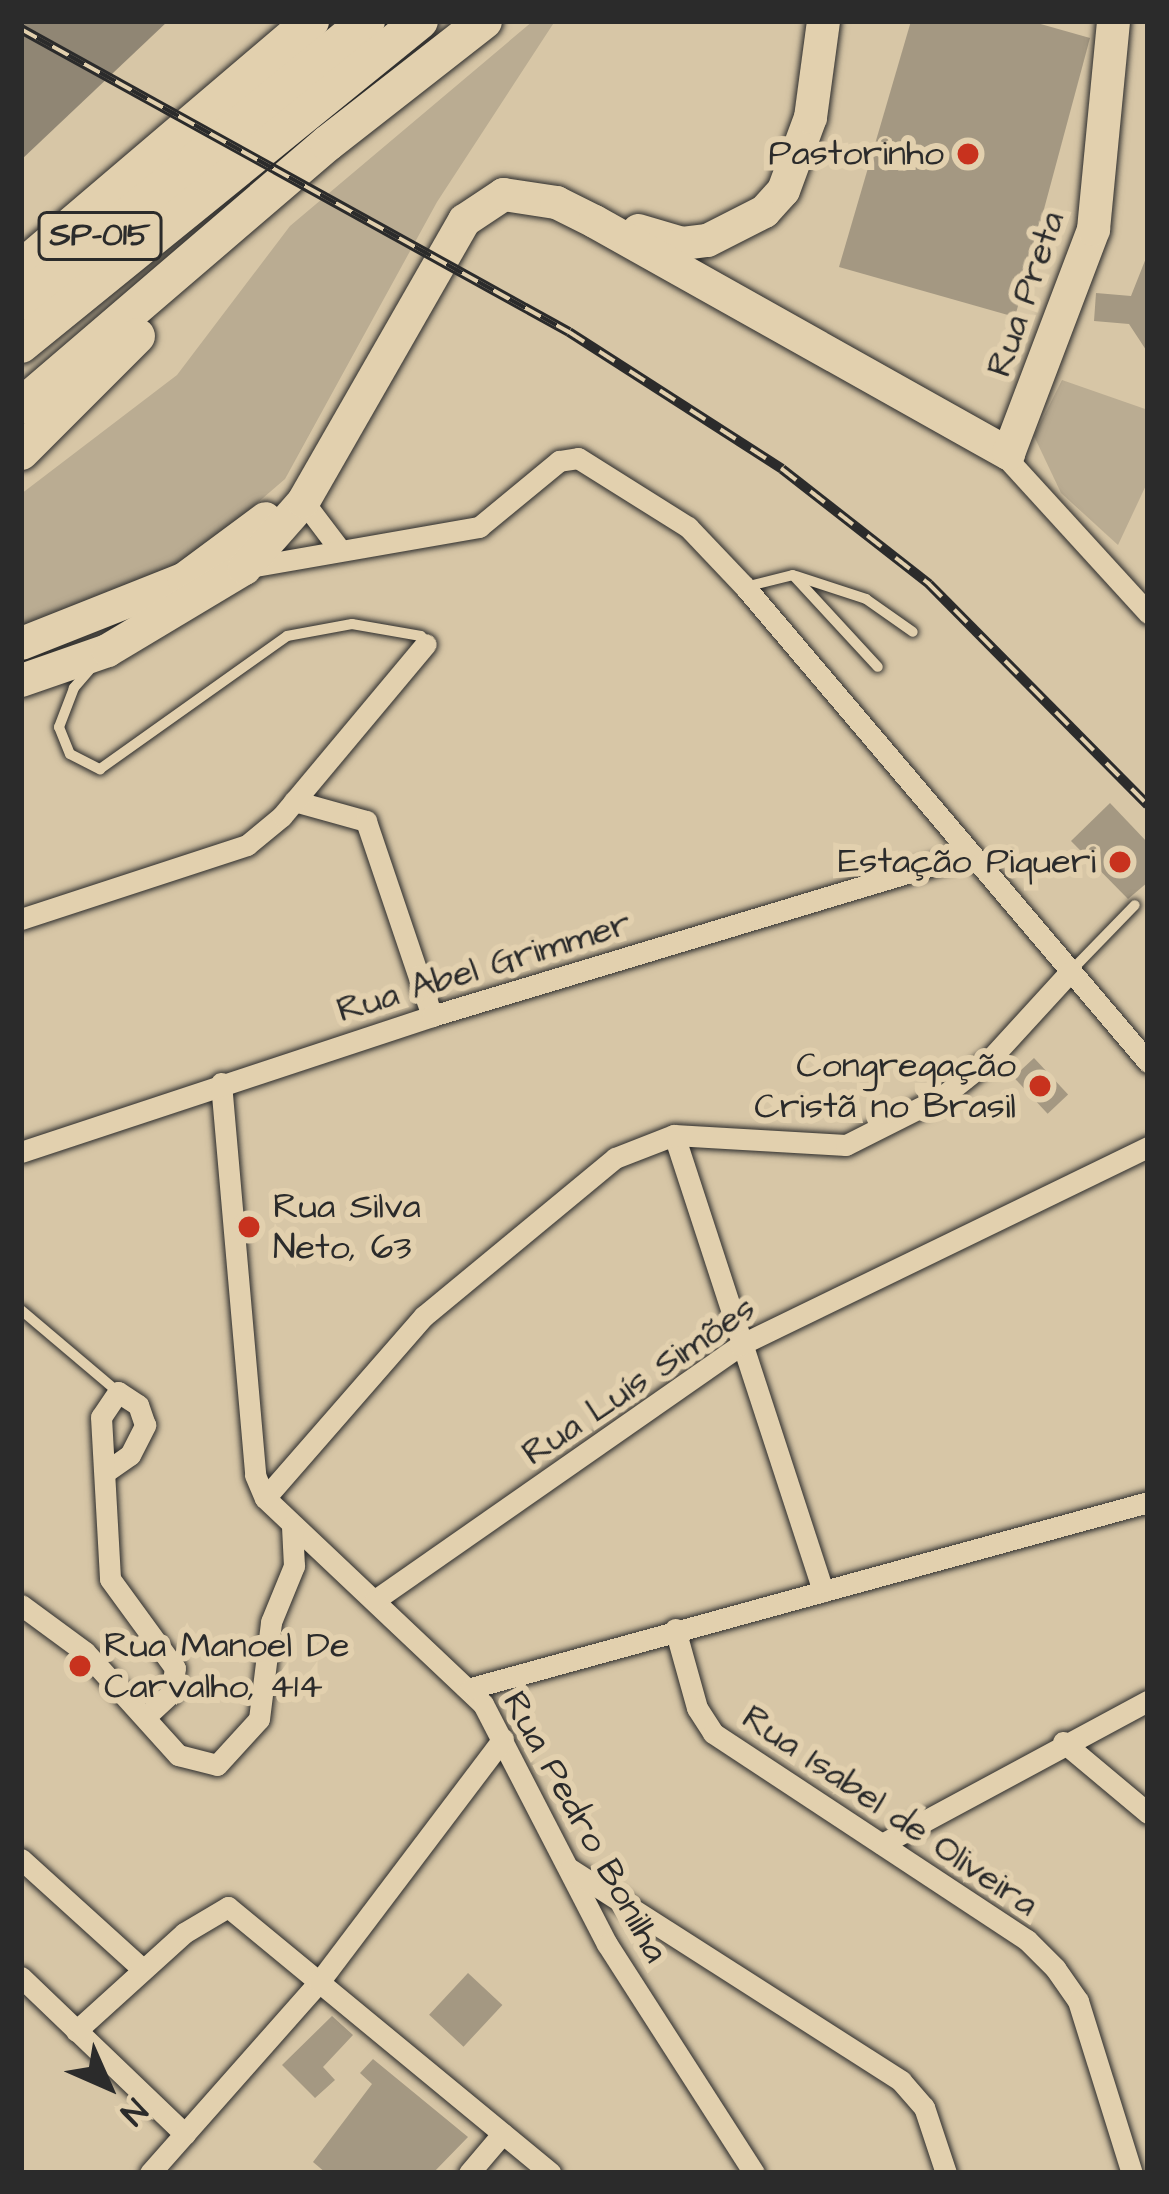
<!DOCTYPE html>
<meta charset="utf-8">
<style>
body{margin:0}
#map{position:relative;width:1169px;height:2194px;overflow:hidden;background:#d7c6a6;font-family:"Architects Daughter",sans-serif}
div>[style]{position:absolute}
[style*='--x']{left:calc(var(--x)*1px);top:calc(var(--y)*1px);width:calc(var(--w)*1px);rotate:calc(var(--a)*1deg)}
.green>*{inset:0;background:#baac92}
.water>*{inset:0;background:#908674}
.building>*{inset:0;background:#a49882;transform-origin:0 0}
.roads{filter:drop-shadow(0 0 3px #2b2b2b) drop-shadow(0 0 3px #2b2b2b)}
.lane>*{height:10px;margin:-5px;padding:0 5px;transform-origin:5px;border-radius:5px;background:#e2d0ae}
.street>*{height:21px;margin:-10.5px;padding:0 10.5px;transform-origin:10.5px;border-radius:10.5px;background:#e2d0ae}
.primary>*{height:33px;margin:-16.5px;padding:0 16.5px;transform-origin:16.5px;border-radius:16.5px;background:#e2d0ae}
.highway>*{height:36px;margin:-18px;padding:0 18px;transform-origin:18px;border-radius:18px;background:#e2d0ae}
.rail>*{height:10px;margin-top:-5px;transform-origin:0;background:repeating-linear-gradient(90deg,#e2d0ae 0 18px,#2b2b2b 0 36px);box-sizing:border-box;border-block:3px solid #2b2b2b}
.dots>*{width:33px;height:33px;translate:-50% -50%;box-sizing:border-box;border:6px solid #e2d0ae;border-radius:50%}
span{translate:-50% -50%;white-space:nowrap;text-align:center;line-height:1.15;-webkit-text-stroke:12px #e2d0ae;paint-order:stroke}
.shield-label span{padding:3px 9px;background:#e2d0ae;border:3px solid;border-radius:9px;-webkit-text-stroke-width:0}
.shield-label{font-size:33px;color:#2b2b2b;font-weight:700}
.poi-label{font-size:36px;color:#2b2b2b}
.right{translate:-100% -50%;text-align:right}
.left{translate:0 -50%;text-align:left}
.street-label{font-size:36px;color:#2b2b2b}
.frame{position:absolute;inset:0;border:24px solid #2b2b2b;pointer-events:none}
.north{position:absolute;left:48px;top:2026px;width:120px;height:120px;-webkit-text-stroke:9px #e2d0ae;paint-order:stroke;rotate:135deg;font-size:33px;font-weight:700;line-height:48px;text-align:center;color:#2b2b2b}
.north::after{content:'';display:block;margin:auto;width:42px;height:54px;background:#2b2b2b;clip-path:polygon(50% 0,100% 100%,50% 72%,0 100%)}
</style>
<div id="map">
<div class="green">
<div style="clip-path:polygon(533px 21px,555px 21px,437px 202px,285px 479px,188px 563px,21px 628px,21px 494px,177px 375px,290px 226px)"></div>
<div style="clip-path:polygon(1062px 380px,1148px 410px,1148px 481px,1118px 545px,1061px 493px,1034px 436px)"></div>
</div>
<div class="water">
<div style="clip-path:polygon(21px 21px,168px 21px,21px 160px)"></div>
</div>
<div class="building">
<div style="clip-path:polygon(911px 21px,1030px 21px,1090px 38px,1015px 317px,839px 267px)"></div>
<div style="clip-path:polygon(1148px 253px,1148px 353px,1129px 324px,1094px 321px,1096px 293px,1131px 296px)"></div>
<div style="clip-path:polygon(1110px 803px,1148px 843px,1148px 882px,1128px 899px,1071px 841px)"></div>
<div style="left:1034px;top:1058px;width:50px;height:28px;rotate:47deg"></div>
<div style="left:468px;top:1973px;width:47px;height:57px;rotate:43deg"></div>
<div style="clip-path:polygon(332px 2016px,353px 2035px,323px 2067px,335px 2080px,315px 2098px,282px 2065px)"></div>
<div style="clip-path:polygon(373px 2059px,468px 2137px,433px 2173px,326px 2173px,313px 2162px,372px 2084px,360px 2073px)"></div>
</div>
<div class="roads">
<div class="lane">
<div style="--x:796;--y:576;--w:74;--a:18.2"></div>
<div style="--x:866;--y:599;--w:57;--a:35.1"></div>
<div style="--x:745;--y:587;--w:49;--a:-14"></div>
<div style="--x:793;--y:575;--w:125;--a:47.3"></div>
<div style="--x:92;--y:667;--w:28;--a:131"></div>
<div style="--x:74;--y:688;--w:42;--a:111"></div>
<div style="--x:59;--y:727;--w:29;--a:68"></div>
<div style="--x:70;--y:754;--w:34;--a:27"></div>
<div style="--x:100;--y:769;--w:229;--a:-35.4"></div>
<div style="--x:287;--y:636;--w:66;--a:-10.5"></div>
<div style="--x:352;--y:624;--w:70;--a:9.9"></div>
<div style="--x:421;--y:636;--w:9;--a:58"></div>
<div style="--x:1070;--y:972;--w:93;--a:-45.9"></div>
<div style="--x:21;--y:1310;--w:127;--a:40.2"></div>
</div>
<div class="street">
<div style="--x:1002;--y:453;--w:217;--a:47.6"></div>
<div style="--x:303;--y:501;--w:61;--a:52.9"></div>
<div style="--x:244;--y:568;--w:239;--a:-9.9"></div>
<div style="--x:479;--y:527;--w:104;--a:-39.5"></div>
<div style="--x:559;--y:461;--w:19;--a:-9"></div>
<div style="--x:578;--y:458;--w:130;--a:32.1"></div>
<div style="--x:688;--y:527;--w:83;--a:46.5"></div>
<div style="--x:745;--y:587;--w:623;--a:49.69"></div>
<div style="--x:294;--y:801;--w:75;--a:15.5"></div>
<div style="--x:366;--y:821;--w:206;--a:71.3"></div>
<div style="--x:21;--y:919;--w:238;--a:-18.1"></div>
<div style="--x:247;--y:845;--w:45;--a:-39.6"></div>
<div style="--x:282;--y:816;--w:224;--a:-50.1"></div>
<div style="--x:221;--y:1083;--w:393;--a:85"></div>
<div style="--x:255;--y:1475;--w:25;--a:67"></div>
<div style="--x:265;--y:1498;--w:300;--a:43.4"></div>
<div style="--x:483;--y:1704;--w:270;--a:62.7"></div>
<div style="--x:607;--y:1944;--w:272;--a:57.3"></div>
<div style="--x:674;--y:1135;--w:480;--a:71.9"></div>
<div style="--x:21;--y:1152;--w:433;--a:-18.3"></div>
<div style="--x:432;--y:1016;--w:562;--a:-16.76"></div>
<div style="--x:107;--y:1471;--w:28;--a:-35"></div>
<div style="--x:130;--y:1455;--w:34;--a:-63"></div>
<div style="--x:145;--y:1425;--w:21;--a:-109"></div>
<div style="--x:138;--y:1405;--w:24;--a:-147"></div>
<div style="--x:118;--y:1392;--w:30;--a:124"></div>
<div style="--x:101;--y:1417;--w:162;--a:86.8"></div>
<div style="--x:110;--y:1579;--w:110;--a:53.9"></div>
<div style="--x:175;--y:1668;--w:25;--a:99"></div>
<div style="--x:171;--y:1693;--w:35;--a:137"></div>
<div style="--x:265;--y:1498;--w:242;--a:-48.9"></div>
<div style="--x:424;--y:1316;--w:248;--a:-39.6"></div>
<div style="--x:615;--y:1158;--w:63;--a:-21.3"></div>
<div style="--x:674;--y:1135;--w:172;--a:3.3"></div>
<div style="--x:846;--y:1145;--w:109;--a:-26.8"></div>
<div style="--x:943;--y:1096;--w:63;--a:-38.5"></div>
<div style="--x:992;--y:1057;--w:115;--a:-47.5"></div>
<div style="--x:375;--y:1600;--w:445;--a:-34.9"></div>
<div style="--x:740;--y:1345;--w:454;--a:-25.9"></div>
<div style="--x:21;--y:1605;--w:79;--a:36.3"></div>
<div style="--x:85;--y:1652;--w:139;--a:47.9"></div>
<div style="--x:178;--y:1755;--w:40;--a:14.4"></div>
<div style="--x:217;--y:1765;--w:62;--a:-47.6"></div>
<div style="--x:259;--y:1719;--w:98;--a:-82.9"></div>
<div style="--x:271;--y:1622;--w:61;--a:-67.7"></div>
<div style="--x:294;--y:1566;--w:40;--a:-92.9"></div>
<div style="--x:675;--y:1629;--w:82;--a:74.4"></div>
<div style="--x:697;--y:1708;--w:30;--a:57"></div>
<div style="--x:713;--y:1733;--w:376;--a:33.4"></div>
<div style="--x:1027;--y:1940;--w:40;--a:45"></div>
<div style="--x:1055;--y:1968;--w:40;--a:55.1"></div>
<div style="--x:1078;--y:2001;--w:180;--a:72.6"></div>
<div style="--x:471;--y:1688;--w:702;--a:-15.36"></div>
<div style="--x:1063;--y:1742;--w:111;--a:39.9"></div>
<div style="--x:882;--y:1844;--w:302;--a:-28.3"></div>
<div style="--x:21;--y:1859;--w:162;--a:42.2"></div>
<div style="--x:570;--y:1869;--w:393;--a:32.6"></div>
<div style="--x:901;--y:2081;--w:35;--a:49"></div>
<div style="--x:924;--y:2107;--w:70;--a:71.6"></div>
<div style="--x:21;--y:1977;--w:227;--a:43.8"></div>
<div style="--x:76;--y:2031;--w:146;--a:-42.2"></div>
<div style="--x:184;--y:1933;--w:51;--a:-30.6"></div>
<div style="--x:228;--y:1907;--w:418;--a:39.5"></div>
<div style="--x:150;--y:2173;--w:255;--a:-48.5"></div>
<div style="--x:319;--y:1982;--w:305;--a:-52.9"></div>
<div style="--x:469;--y:2173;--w:52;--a:-49.6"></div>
</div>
<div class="primary">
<div style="--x:638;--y:230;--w:46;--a:16.5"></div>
<div style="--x:682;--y:243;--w:25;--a:-7"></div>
<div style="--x:707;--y:240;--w:64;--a:-27"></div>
<div style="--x:764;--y:211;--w:28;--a:-48"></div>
<div style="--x:783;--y:190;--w:78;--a:-69.7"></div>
<div style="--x:810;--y:117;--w:97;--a:-82.3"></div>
<div style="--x:21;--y:643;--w:174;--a:-21.6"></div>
<div style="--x:183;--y:579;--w:102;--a:-36.6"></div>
<div style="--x:21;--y:680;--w:91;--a:-19.2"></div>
<div style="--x:107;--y:650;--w:160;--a:-30.9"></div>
<div style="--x:244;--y:568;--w:89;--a:-48.6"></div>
<div style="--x:303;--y:501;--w:324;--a:-60.2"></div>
<div style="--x:464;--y:220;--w:47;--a:-33.7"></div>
<div style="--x:503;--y:194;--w:54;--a:8.6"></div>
<div style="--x:556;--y:202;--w:42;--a:26.6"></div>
<div style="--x:594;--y:221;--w:475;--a:29.3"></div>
<div style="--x:1008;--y:453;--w:240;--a:-69.2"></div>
<div style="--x:1093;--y:229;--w:209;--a:-84.5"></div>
</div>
<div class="highway">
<div style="--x:21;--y:268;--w:381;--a:-40.4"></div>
<div style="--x:21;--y:302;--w:446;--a:-39.1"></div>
<div style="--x:21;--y:345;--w:514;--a:-39.08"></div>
<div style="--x:21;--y:406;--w:404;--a:-40.6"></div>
<div style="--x:328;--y:143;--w:198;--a:-38"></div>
<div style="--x:21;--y:452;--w:164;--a:-45"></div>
</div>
</div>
<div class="rail">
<div style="--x:21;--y:29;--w:626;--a:28.94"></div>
<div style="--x:569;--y:332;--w:253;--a:32.7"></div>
<div style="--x:782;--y:469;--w:187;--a:38"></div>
<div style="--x:929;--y:584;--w:311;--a:45.3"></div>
</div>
<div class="dots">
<div style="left:968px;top:154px;background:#c8321e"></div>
<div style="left:1120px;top:862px;background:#c8321e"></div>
<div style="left:1040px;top:1086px;background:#c8321e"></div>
<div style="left:249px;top:1227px;background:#c8321e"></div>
<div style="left:80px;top:1666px;background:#c8321e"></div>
</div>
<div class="shield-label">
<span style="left:100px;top:236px">SP-015</span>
</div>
<div class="poi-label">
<span class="right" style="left:944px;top:154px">Pastorinho</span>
<span class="right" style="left:1096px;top:862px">Estação Piqueri</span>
<span class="right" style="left:1016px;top:1086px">Congregação<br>Cristã no Brasil</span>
<span class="left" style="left:273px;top:1227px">Rua Silva<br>Neto, 63</span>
<span class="left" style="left:104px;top:1666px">Rua Manoel De<br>Carvalho, 414</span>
</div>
<div class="street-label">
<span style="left:1026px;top:294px;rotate:-71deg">Rua Preta</span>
<span style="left:484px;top:967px;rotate:-17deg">Rua Abel Grimmer</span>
<span style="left:639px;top:1381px;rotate:-34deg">Rua Luís Simões</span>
<span style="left:890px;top:1811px;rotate:34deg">Rua Isabel de Oliveira</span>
<span style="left:585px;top:1827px;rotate:61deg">Rua Pedro Bonilha</span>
</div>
<div class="frame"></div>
<div class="north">N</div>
</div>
